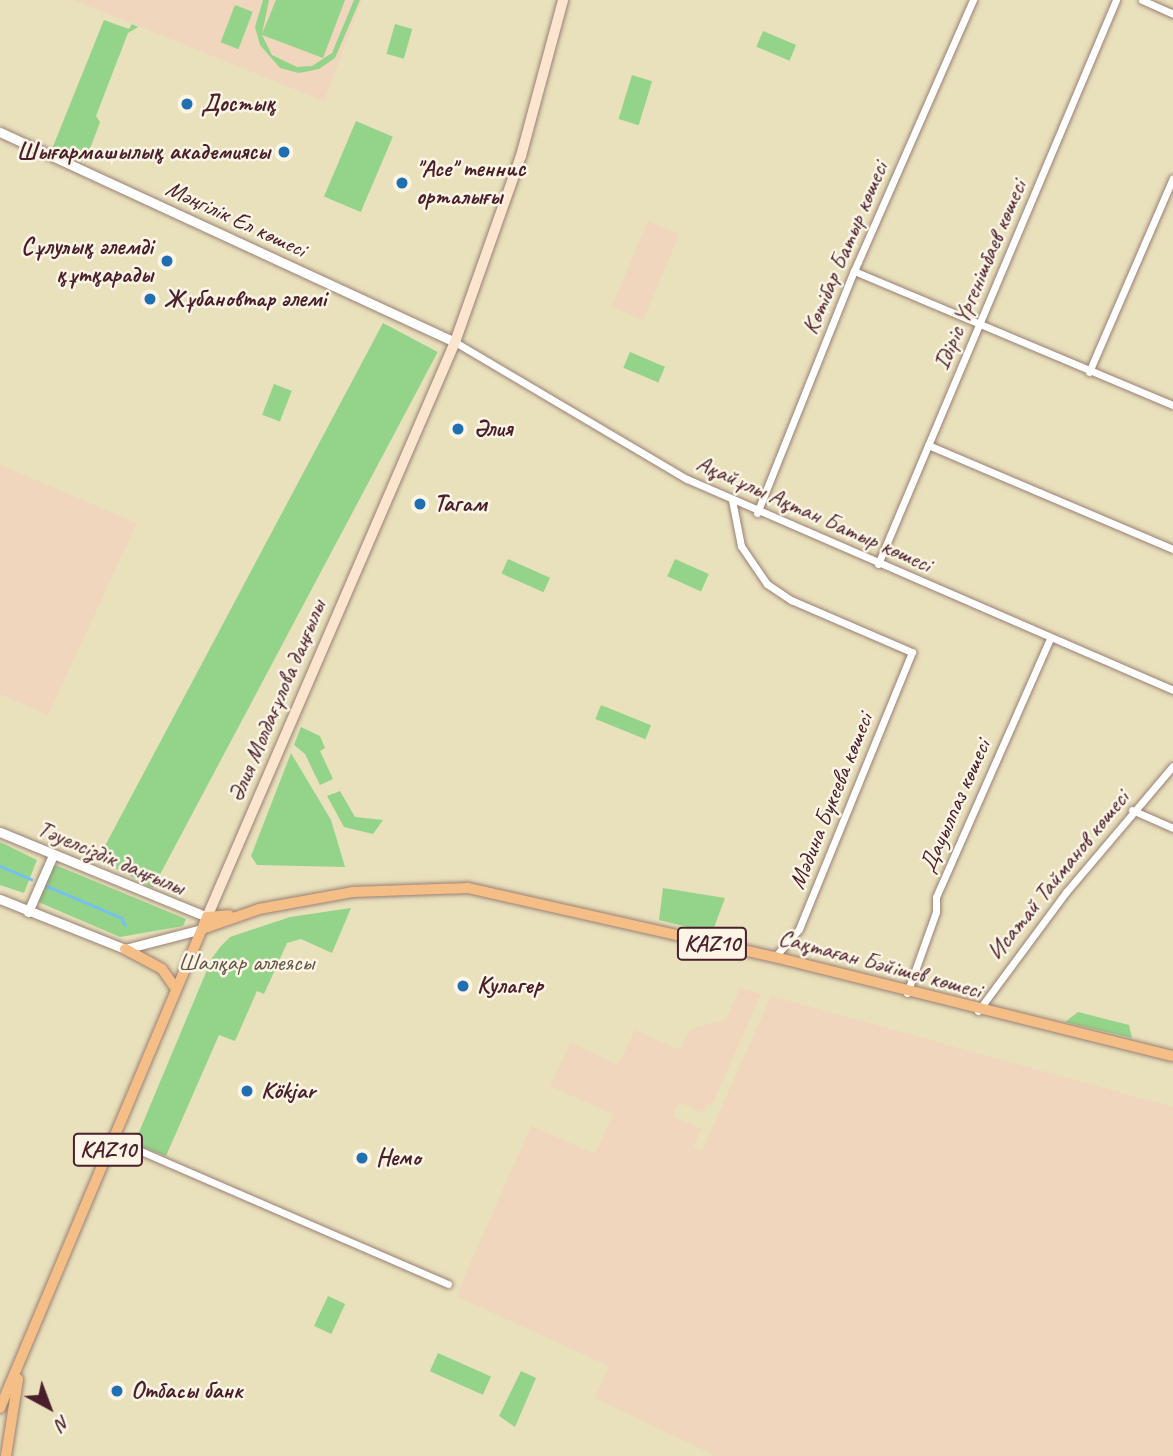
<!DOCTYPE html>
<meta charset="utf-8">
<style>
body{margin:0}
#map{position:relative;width:1173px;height:1456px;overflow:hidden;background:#e9e0bc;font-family:Caveat,sans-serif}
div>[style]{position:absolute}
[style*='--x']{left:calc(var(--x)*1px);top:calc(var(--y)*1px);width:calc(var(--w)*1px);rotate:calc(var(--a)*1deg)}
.built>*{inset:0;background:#efd6bc;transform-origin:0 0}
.green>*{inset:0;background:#94d48a;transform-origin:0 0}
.stream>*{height:2.5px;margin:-1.25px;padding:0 1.25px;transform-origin:1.25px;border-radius:1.25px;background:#76c0ef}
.roads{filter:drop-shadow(0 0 2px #9a8074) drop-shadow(0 0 2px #9a8074)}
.minor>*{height:7px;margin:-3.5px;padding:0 3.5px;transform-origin:3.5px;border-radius:3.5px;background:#fff}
.tertiary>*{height:9px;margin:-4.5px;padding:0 4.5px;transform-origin:4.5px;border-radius:4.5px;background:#fff}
.secondary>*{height:10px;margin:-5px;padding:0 5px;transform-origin:5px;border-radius:5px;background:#fbe5cf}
.primary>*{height:10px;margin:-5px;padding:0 5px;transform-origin:5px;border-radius:5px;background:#f6be87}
.dots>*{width:19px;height:19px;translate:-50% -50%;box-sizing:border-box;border:4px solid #fcf5e5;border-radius:50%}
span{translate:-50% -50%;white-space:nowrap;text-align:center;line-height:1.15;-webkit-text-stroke:5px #fcf5e5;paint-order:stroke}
.shield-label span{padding:2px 5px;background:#fcf5e5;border:2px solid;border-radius:5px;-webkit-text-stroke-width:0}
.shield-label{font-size:23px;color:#4a1f2b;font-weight:700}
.poi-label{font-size:24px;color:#4a1f2b;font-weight:700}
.left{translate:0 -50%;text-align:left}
.right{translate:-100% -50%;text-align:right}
.street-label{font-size:24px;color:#4a1f2b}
.park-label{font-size:24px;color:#605548}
.north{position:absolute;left:14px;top:1372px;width:70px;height:70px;-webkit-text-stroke:5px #fcf5e5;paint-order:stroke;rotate:139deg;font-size:19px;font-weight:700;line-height:28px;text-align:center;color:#4a1f2b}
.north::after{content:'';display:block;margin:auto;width:24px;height:32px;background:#4a1f2b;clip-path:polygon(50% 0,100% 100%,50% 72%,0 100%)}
</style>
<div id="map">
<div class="built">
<div style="clip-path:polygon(74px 0,362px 0,324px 101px)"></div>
<div style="left:648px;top:221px;width:34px;height:93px;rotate:23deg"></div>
<div style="clip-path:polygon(0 465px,137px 523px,48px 715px,0 694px)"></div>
<div style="clip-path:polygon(740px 988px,761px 994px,712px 1105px,707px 1104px,703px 1113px,679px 1102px,673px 1116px,701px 1129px,693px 1148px,702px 1151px,771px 996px,1173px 1107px,1173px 1456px,716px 1456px,595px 1398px,609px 1366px,456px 1296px,531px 1126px,595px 1154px,613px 1114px,550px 1086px,571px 1043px,618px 1065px,635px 1030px,680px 1050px,690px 1030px,726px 1019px)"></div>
</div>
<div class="green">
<div style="clip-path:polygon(263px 0,269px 0,262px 34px,276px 0,345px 0,323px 58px,262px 35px,272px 55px,297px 67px,312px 66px,332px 53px,354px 0,360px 0,335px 58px,319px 69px,299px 73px,280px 68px,260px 45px,255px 27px)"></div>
<div style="left:235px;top:5px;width:19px;height:40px;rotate:21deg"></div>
<div style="clip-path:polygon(104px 20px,129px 29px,132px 24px,138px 27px,128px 33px,96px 116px,100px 122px,85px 162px,52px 149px)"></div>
<div style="left:395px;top:24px;width:18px;height:31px;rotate:16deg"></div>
<div style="left:763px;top:31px;width:36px;height:17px;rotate:23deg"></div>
<div style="left:632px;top:75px;width:21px;height:46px;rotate:17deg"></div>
<div style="left:356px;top:121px;width:40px;height:82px;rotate:23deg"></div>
<div style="left:383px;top:323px;width:62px;height:607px;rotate:28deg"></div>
<div style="left:630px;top:352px;width:38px;height:17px;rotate:23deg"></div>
<div style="left:274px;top:384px;width:19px;height:33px;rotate:21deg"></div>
<div style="left:508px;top:559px;width:46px;height:16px;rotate:24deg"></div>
<div style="left:675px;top:559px;width:37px;height:19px;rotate:24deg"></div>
<div style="left:601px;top:705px;width:54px;height:15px;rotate:22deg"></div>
<div style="clip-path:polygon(301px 727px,320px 736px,325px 748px,320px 751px,333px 779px,320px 785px,305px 754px,294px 745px)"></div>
<div style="clip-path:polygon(291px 753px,331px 820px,345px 867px,257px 865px,251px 856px)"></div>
<div style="clip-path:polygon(340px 791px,355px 817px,383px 820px,373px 834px,344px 827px,327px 796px)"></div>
<div style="clip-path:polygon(0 842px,37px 860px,24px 893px,0 885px)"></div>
<div style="clip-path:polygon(53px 864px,186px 919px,183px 926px,120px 937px,36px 901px)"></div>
<div style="clip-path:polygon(663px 888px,725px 898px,712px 933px,659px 920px)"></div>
<div style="clip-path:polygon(351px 908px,332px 953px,301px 939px,287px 943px,264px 994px,257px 991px,235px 1041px,219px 1035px,166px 1156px,134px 1144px,212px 958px,221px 946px,230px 937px,290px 917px)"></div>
<div style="clip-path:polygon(1078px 1012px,1129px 1025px,1132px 1038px,1065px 1022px)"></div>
<div style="left:328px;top:1296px;width:19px;height:33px;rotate:25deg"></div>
<div style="left:438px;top:1353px;width:58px;height:20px;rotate:24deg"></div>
<div style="clip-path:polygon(521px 1371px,536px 1378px,515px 1427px,499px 1416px)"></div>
</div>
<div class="stream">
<div style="--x:0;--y:866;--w:34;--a:23"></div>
<div style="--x:42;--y:884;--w:87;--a:23"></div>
<div style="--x:122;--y:918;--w:8;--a:67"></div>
</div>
<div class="roads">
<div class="minor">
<div style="--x:1142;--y:0;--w:34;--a:24"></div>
<div style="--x:854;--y:271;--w:346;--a:22.8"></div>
<div style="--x:455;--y:342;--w:269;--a:30.6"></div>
<div style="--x:687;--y:479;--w:530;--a:23.47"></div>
<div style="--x:1089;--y:372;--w:211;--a:-66.6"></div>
<div style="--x:928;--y:445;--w:266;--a:23"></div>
<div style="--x:732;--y:500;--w:47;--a:78.9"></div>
<div style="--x:741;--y:546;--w:46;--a:55.6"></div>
<div style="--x:767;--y:584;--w:29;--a:34"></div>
<div style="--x:791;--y:600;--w:132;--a:23.3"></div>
<div style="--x:912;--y:652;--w:299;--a:112.2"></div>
<div style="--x:799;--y:929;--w:37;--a:131"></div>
<div style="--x:757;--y:513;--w:261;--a:-68.2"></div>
<div style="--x:854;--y:271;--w:296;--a:-66.3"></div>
<div style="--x:878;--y:564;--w:612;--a:-67.12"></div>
<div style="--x:1132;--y:810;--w:45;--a:23.7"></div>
<div style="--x:907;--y:993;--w:86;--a:-70.3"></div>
<div style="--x:936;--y:912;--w:15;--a:-90"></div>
<div style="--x:936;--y:897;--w:283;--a:-66.2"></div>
<div style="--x:978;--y:1011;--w:148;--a:-53.5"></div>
<div style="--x:1066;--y:892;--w:165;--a:-49.7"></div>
<div style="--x:113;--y:1139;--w:365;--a:23.4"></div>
</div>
<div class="tertiary">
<div style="--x:0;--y:132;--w:501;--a:24.78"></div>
<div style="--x:0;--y:832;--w:224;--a:22.3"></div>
<div style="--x:0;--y:899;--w:135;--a:21.8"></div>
<div style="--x:125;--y:949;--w:80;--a:-14.6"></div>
<div style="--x:28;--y:912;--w:62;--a:-66.3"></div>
</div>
<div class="secondary">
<div style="--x:207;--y:917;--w:626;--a:-66.67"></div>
<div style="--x:455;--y:342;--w:197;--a:-70.5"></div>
<div style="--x:521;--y:156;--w:162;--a:-74.9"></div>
</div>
<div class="primary">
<div style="--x:202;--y:929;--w:60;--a:-19.3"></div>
<div style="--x:259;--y:909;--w:96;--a:-10.3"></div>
<div style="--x:353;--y:892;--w:115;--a:-2"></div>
<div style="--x:468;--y:888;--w:315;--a:12.7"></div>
<div style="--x:775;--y:957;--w:410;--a:14"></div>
<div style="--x:125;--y:949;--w:42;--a:28.4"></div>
<div style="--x:162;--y:969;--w:24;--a:55"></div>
<div style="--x:0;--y:1408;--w:533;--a:-67.14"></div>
<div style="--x:207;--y:917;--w:22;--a:-5"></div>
<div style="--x:6;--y:1456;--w:78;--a:-81.1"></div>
</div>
</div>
<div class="dots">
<div style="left:187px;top:104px;background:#1f6fb2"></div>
<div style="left:284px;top:152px;background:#1f6fb2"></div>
<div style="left:402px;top:183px;background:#1f6fb2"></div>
<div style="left:167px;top:261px;background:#1f6fb2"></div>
<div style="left:150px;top:299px;background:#1f6fb2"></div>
<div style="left:458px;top:429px;background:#1f6fb2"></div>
<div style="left:420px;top:504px;background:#1f6fb2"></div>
<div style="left:463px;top:986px;background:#1f6fb2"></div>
<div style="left:247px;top:1091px;background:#1f6fb2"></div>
<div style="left:362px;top:1158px;background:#1f6fb2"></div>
<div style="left:117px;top:1391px;background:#1f6fb2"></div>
</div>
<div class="shield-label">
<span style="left:712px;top:944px">KAZ10</span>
<span style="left:108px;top:1150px">KAZ10</span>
</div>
<div class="poi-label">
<span class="left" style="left:201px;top:104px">Достық</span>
<span class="right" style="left:270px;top:152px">Шығармашылық академиясы</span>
<span class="left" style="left:416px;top:183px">"Ace" теннис<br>орталығы</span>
<span class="right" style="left:153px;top:261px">Сұлулық әлемді<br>құтқарады</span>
<span class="left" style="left:164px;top:299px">Жұбановтар әлемі</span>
<span class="left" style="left:474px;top:429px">Әлия</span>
<span class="left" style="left:434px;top:504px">Тагам</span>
<span class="left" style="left:477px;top:986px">Кулагер</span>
<span class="left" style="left:261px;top:1091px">Kökjar</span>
<span class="left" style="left:376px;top:1158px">Немо</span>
<span class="left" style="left:131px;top:1391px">Отбасы банк</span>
</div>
<div class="street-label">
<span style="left:236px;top:219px;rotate:25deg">Мәңгілік Ел көшесі</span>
<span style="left:845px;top:248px;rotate:-67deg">Көтібар Батыр көшесі</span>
<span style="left:980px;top:275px;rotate:-67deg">Ідіріс Үргенішбаев көшесі</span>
<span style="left:814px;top:514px;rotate:24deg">Ақайұлы Ақтан Батыр көшесі</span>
<span style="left:277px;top:701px;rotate:-67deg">Әлия Молдағұлова даңғылы</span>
<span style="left:831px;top:801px;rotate:-68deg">Мәдина Букеева көшесі</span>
<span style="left:955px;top:806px;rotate:-66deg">Дауылпаз көшесі</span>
<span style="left:111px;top:858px;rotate:23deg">Тәуелсіздік даңғылы</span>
<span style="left:1058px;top:875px;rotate:-51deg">Исатай Тайманов көшесі</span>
<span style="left:880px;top:964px;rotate:15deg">Сақтаған Бәйішев көшесі</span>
</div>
<div class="park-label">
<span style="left:246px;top:963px">Шалқар аллеясы</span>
</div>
<div class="north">N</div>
</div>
